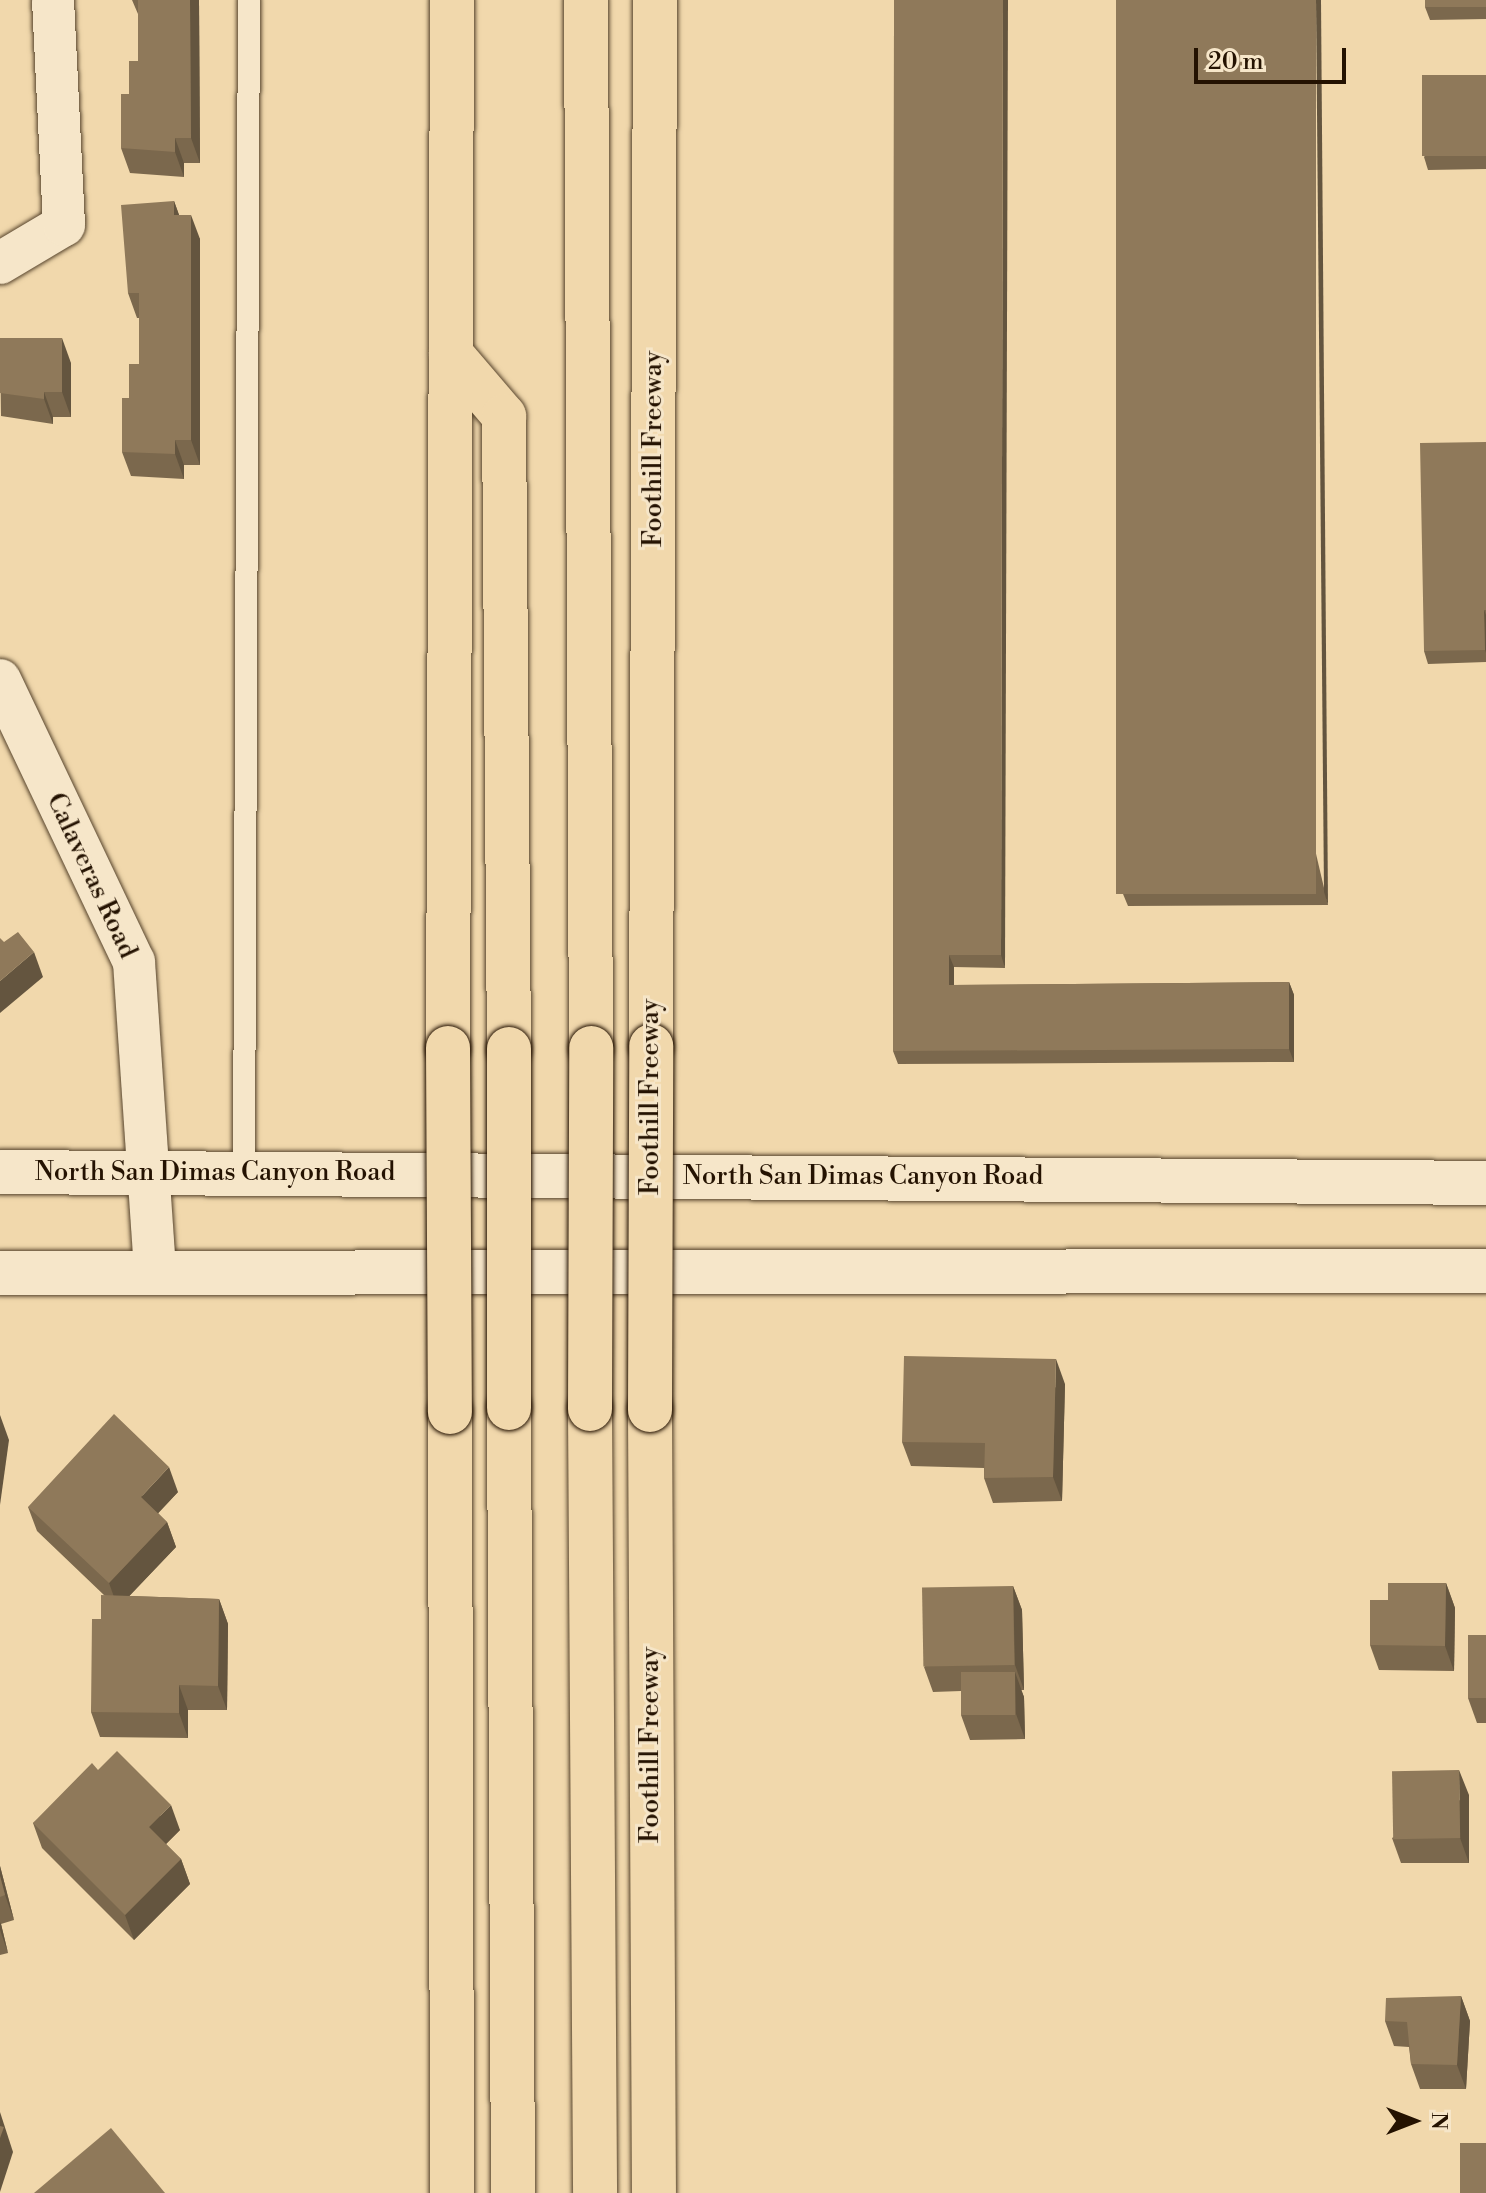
<!DOCTYPE html>
<style>
body{margin:0}
#map{position:relative;width:1486px;height:2193px;overflow:hidden;background:#f1d8ac;font-family:"Libre Bodoni",serif}
div>[style]{position:absolute}
[style*='--x']{left:calc(var(--x)*1px);top:calc(var(--y)*1px);width:calc(var(--w)*1px);rotate:calc(var(--a)*1deg)}
.roads{filter:drop-shadow(0 0 2px #57442c) drop-shadow(0 0 2px #57442c)}
.lane>*{height:22px;margin:-11px;padding:0 11px;transform-origin:11px;border-radius:11px;background:#f6e6c9}
.street>*{height:42px;margin:-21px;padding:0 21px;transform-origin:21px;border-radius:21px;background:#f6e6c9}
.secondary>*{height:44px;margin:-22px;padding:0 22px;transform-origin:22px;border-radius:22px;background:#f6e6c9}
.highway>*{height:44px;margin:-22px;padding:0 22px;transform-origin:22px;border-radius:22px;background:#f1d8ac}
.bridges{filter:drop-shadow(0 0 2px #241201) drop-shadow(0 0 2px #241201)}
.highway-bridge>*{height:44px;margin:-22px;padding:0 22px;transform-origin:22px;border-radius:22px;background:#f1d8ac}
.wall>*{inset:0;background:#7b684d}
.shaded-wall>*{inset:0;background:#64553f}
.building>*{inset:0;background:#8f795a;transform-origin:0 0}
span{translate:-50% -50%;white-space:nowrap;text-align:center;line-height:1.15;-webkit-text-stroke:6px #f6e6c9;paint-order:stroke}
.street-label{font-size:26px;color:#241201}
.north{position:absolute;left:1374px;top:2081px;width:80px;height:80px;-webkit-text-stroke:6px #f6e6c9;paint-order:stroke;rotate:90deg;font-size:22px;font-weight:700;line-height:32px;text-align:center;color:#241201}
.north::after{content:'';display:block;margin:auto;width:28px;height:36px;background:#241201;clip-path:polygon(50% 0,100% 100%,50% 72%,0 100%)}
.scale{position:absolute;left:1194px;top:48px;width:152px;height:36px;box-sizing:border-box;border:4px solid #241201;border-top:0;padding-left:10px;font-size:24px;line-height:28px;white-space:nowrap;color:#241201;-webkit-text-stroke:6px #f6e6c9;paint-order:stroke}
</style>
<div id="map">
<div class="roads">
<div class="lane">
<div style="--x:244;--y:1172;--w:1172;--a:-89.76"></div>
</div>
<div class="street">
<div style="--x:0;--y:263;--w:74;--a:-30.7"></div>
<div style="--x:64;--y:225;--w:225;--a:-92.8"></div>
<div style="--x:0;--y:680;--w:312;--a:64.6"></div>
<div style="--x:134;--y:962;--w:312;--a:86.1"></div>
</div>
<div class="secondary">
<div style="--x:0;--y:1172;--w:1486;--a:0.42"></div>
<div style="--x:0;--y:1273;--w:1486;--a:-0.08"></div>
</div>
<div class="highway">
<div style="--x:586;--y:0;--w:1048;--a:89.73"></div>
<div style="--x:451;--y:354;--w:82;--a:49.5"></div>
<div style="--x:504;--y:416;--w:633;--a:89.55"></div>
<div style="--x:651;--y:1046;--w:1046;--a:-89.78"></div>
<div style="--x:448;--y:1048;--w:1048;--a:-89.78"></div>
<div style="--x:509;--y:1408;--w:785;--a:89.71"></div>
<div style="--x:590;--y:1409;--w:784;--a:89.63"></div>
<div style="--x:650;--y:1410;--w:783;--a:89.71"></div>
<div style="--x:450;--y:1412;--w:781;--a:89.85"></div>
</div>
</div>
<div class="bridges">
<div class="highway-bridge">
<div style="--x:448;--y:1048;--w:364;--a:89.7"></div>
<div style="--x:509;--y:1049;--w:359;--a:90"></div>
<div style="--x:590;--y:1409;--w:361;--a:-89.8"></div>
<div style="--x:650;--y:1410;--w:364;--a:-89.8"></div>
</div>
</div>
<div class="wall">
<div style="clip-path:polygon(132px 0,199px 0,200px 163px,184px 163px,184px 177px,130px 173px,121px 148px,129px 94px,138px 61px,138px 14px)"></div>
<div style="clip-path:polygon(894px 0,1005px 968px,954px 967px,954px 985px,1289px 982px,1294px 995px,1294px 1062px,898px 1064px,893px 1051px)"></div>
<div style="clip-path:polygon(1116px 0,1328px 905px,1128px 906px,1123px 894px)"></div>
<div style="clip-path:polygon(1486px 0,1486px 19px,1430px 20px,1425px 7px)"></div>
<div style="clip-path:polygon(1486px 75px,1486px 169px,1428px 170px,1424px 157px)"></div>
<div style="clip-path:polygon(174px 201px,179px 215px,200px 239px,200px 465px,184px 465px,184px 479px,131px 476px,122px 452px,129px 398px,139px 364px,139px 318px,137px 318px,128px 293px)"></div>
<div style="clip-path:polygon(0 338px,71px 363px,71px 417px,53px 417px,53px 424px,1px 416px)"></div>
<div style="clip-path:polygon(1486px 442px,1486px 662px,1428px 664px,1424px 651px)"></div>
<div style="clip-path:polygon(1065px 1384px,1062px 1501px,993px 1503px,984px 1478px,984px 1468px,911px 1466px,902px 1442px)"></div>
<div style="clip-path:polygon(178px 1492px,158px 1513px,167px 1522px,176px 1547px,129px 1596px,219px 1599px,228px 1624px,227px 1710px,188px 1710px,188px 1738px,100px 1737px,91px 1712px,105px 1596px,37px 1531px,28px 1507px)"></div>
<div style="clip-path:polygon(1446px 1583px,1455px 1608px,1454px 1671px,1379px 1670px,1370px 1645px)"></div>
<div style="clip-path:polygon(1013px 1586px,1022px 1610px,1024px 1690px,1021px 1690px,1024px 1697px,1025px 1739px,970px 1740px,961px 1715px,961px 1691px,933px 1692px,924px 1667px)"></div>
<div style="clip-path:polygon(1486px 1635px,1486px 1723px,1477px 1723px,1468px 1698px)"></div>
<div style="clip-path:polygon(98px 1770px,180px 1830px,166px 1844px,181px 1859px,190px 1884px,134px 1940px,42px 1848px,33px 1823px)"></div>
<div style="clip-path:polygon(1469px 1795px,1469px 1863px,1401px 1863px,1392px 1838px)"></div>
<div style="clip-path:polygon(0 1866px,14px 1920px,1px 1924px,8px 1953px,0 1955px)"></div>
<div style="clip-path:polygon(1461px 1996px,1470px 2021px,1466px 2089px,1420px 2089px,1411px 2064px,1409px 2047px,1394px 2046px,1385px 2021px)"></div>
</div>
<div class="shaded-wall">
<div style="clip-path:polygon(190px 0,199px 0,200px 163px,191px 138px)"></div>
<div style="clip-path:polygon(1003px 0,1008px 0,1005px 968px,1001px 955px)"></div>
<div style="clip-path:polygon(1316px 0,1321px 0,1328px 905px,1324px 892px)"></div>
<div style="clip-path:polygon(175px 138px,184px 163px,184px 177px,175px 152px)"></div>
<div style="clip-path:polygon(174px 201px,183px 226px,174px 215px)"></div>
<div style="clip-path:polygon(191px 215px,200px 239px,200px 465px,191px 440px)"></div>
<div style="clip-path:polygon(62px 338px,71px 363px,71px 417px,62px 392px)"></div>
<div style="clip-path:polygon(44px 392px,53px 417px,53px 424px,44px 399px)"></div>
<div style="clip-path:polygon(175px 440px,184px 465px,184px 479px,175px 454px)"></div>
<div style="clip-path:polygon(1484px 610px,1486px 615px,1486px 653px,1485px 650px)"></div>
<div style="clip-path:polygon(34px 952px,43px 977px,0 1013px,0 981px)"></div>
<div style="clip-path:polygon(949px 955px,954px 967px,954px 997px,949px 985px)"></div>
<div style="clip-path:polygon(1289px 982px,1294px 995px,1294px 1062px,1289px 1049px)"></div>
<div style="clip-path:polygon(1056px 1359px,1065px 1384px,1062px 1501px,1053px 1477px)"></div>
<div style="clip-path:polygon(0 1415px,9px 1440px,0 1505px)"></div>
<div style="clip-path:polygon(169px 1467px,178px 1492px,150px 1522px,141px 1497px)"></div>
<div style="clip-path:polygon(167px 1522px,176px 1547px,118px 1608px,109px 1583px)"></div>
<div style="clip-path:polygon(1446px 1583px,1455px 1608px,1454px 1671px,1445px 1646px)"></div>
<div style="clip-path:polygon(1013px 1586px,1022px 1610px,1024px 1690px,1015px 1665px)"></div>
<div style="clip-path:polygon(219px 1599px,228px 1624px,227px 1710px,218px 1686px)"></div>
<div style="clip-path:polygon(1015px 1672px,1024px 1697px,1025px 1739px,1016px 1714px)"></div>
<div style="clip-path:polygon(179px 1685px,188px 1710px,188px 1738px,179px 1713px)"></div>
<div style="clip-path:polygon(1459px 1770px,1469px 1795px,1469px 1863px,1460px 1838px)"></div>
<div style="clip-path:polygon(171px 1805px,180px 1830px,158px 1852px,149px 1827px)"></div>
<div style="clip-path:polygon(181px 1859px,190px 1884px,134px 1940px,125px 1915px)"></div>
<div style="clip-path:polygon(0 1866px,14px 1920px,5px 1895px,0 1876px)"></div>
<div style="clip-path:polygon(0 1922px,1px 1924px,8px 1953px,0 1930px)"></div>
<div style="clip-path:polygon(1461px 1996px,1470px 2021px,1466px 2089px,1457px 2065px)"></div>
<div style="clip-path:polygon(0 2112px,13px 2152px,0 2192px)"></div>
</div>
<div class="building">
<div style="clip-path:polygon(138px 0,190px 0,191px 138px,175px 138px,175px 152px,121px 148px,121px 94px,129px 94px,129px 61px,138px 61px)"></div>
<div style="clip-path:polygon(894px 0,1003px 0,1001px 955px,949px 955px,949px 985px,1289px 982px,1289px 1049px,893px 1051px)"></div>
<div style="left:1116px;top:0;width:200px;height:894px"></div>
<div style="left:1425px;top:0;width:61px;height:7px"></div>
<div style="left:1486px;top:75px;width:81px;height:64px;rotate:90deg"></div>
<div style="clip-path:polygon(174px 201px,174px 215px,191px 215px,191px 440px,175px 440px,175px 454px,122px 452px,122px 398px,129px 398px,129px 364px,139px 364px,139px 293px,128px 293px,121px 205px)"></div>
<div style="clip-path:polygon(0 338px,62px 338px,62px 392px,44px 392px,44px 399px,0 393px)"></div>
<div style="clip-path:polygon(1486px 442px,1486px 610px,1484px 610px,1485px 650px,1424px 651px,1420px 443px)"></div>
<div style="clip-path:polygon(18px 932px,34px 952px,0 981px,0 938px,4px 942px)"></div>
<div style="clip-path:polygon(904px 1356px,1056px 1359px,1053px 1477px,984px 1478px,985px 1443px,902px 1442px)"></div>
<div style="clip-path:polygon(114px 1414px,169px 1467px,141px 1497px,167px 1522px,109px 1583px,28px 1507px)"></div>
<div style="clip-path:polygon(1388px 1583px,1446px 1583px,1445px 1646px,1370px 1645px,1370px 1600px,1388px 1600px)"></div>
<div style="left:1013px;top:1586px;width:79px;height:91px;rotate:89deg"></div>
<div style="clip-path:polygon(101px 1595px,219px 1599px,218px 1686px,179px 1685px,179px 1713px,91px 1712px,92px 1619px,101px 1619px)"></div>
<div style="left:1468px;top:1635px;width:18px;height:63px"></div>
<div style="left:961px;top:1672px;width:54px;height:43px"></div>
<div style="clip-path:polygon(117px 1751px,171px 1805px,149px 1827px,181px 1859px,125px 1915px,33px 1823px,92px 1763px,98px 1770px)"></div>
<div style="left:1459px;top:1770px;width:68px;height:67px;rotate:89deg"></div>
<div style="clip-path:polygon(0 1876px,5px 1895px,0 1897px)"></div>
<div style="clip-path:polygon(1461px 1996px,1457px 2065px,1411px 2064px,1407px 2022px,1385px 2021px,1386px 1998px)"></div>
<div style="clip-path:polygon(0 2126px,4px 2127px,0 2138px)"></div>
<div style="clip-path:polygon(111px 2128px,165px 2193px,34px 2193px)"></div>
<div style="left:1460px;top:2143px;width:26px;height:50px"></div>
</div>
<div class="street-label">
<span style="left:654px;top:449px;rotate:-90deg">Foothill Freeway</span>
<span style="left:91px;top:876px;rotate:65deg">Calaveras Road</span>
<span style="left:651px;top:1097px;rotate:-90deg">Foothill Freeway</span>
<span style="left:215px;top:1173px">North San Dimas Canyon Road</span>
<span style="left:863px;top:1177px">North San Dimas Canyon Road</span>
<span style="left:651px;top:1745px;rotate:-90deg">Foothill Freeway</span>
</div>
<div class="north">N</div>
<div class="scale">20 m</div>
</div>
